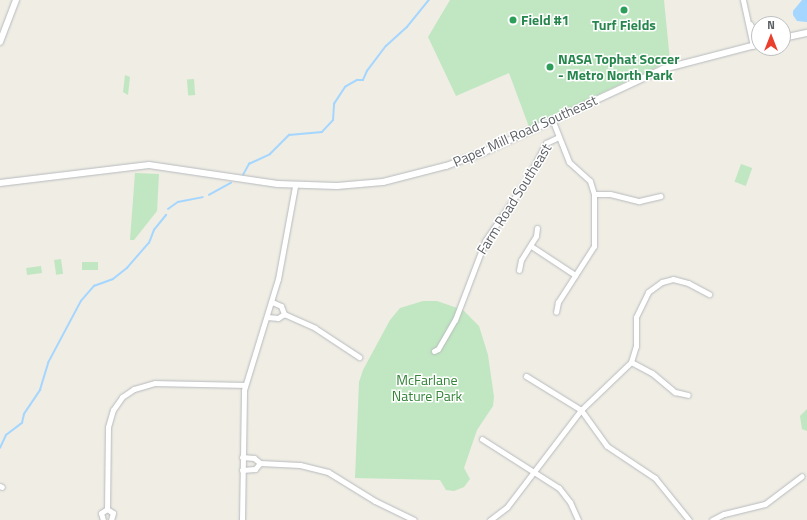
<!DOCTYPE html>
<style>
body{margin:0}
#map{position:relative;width:807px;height:520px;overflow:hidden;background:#efede4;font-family:"Titillium Web",sans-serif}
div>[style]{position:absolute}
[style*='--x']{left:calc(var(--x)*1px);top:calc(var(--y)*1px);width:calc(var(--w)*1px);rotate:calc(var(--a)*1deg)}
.green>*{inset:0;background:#c0e7c1;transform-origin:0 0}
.water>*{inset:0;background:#a4d6ff}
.stream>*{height:1.5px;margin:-0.75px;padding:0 0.75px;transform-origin:0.75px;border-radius:0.75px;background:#a4d6ff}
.roads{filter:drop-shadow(0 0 1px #b7babe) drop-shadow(0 0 1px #b7babe)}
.minor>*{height:5px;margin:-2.5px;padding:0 2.5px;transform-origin:2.5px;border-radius:2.5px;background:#fff}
.tertiary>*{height:6px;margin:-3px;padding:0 3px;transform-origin:3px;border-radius:3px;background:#fff}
.dots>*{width:11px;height:11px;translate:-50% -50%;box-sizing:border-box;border:2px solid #fff;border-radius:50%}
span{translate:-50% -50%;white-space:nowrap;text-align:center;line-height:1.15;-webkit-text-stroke:3px #fff;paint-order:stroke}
.leisure-label{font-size:14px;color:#27864d;font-weight:700}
.left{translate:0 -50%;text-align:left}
.street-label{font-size:14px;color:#5c6065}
.park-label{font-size:14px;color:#338538}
.north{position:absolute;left:751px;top:16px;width:40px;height:40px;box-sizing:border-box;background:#fff;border:1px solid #bebfc1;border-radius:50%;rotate:0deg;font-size:11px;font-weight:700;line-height:16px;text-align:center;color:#5c6065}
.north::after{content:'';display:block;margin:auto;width:14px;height:18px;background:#eb3f2e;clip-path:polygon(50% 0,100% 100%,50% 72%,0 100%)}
</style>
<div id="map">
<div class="green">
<div style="clip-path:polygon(450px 0,664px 0,670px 61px,529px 127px,509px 73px,456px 96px,428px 37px)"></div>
<div style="clip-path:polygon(125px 75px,130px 77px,128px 95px,123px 92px)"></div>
<div style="left:194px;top:79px;width:16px;height:7px;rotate:86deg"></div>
<div style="left:741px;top:164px;width:12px;height:19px;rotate:20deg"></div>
<div style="clip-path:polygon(135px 173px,159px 174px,157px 211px,134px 240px,130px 240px)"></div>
<div style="left:61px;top:259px;width:15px;height:7px;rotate:82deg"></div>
<div style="left:98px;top:262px;width:8px;height:16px;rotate:90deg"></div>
<div style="left:41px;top:266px;width:7px;height:15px;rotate:82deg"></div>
<div style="clip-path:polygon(423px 301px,437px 301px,463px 310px,479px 326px,488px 355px,494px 397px,493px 406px,477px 430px,464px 468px,470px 479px,464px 487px,454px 491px,446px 490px,440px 480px,355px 478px,359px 382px,363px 370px,390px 320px,400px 308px)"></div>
<div style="clip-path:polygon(807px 409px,807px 431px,802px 429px,800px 416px)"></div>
</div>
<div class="water">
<div style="clip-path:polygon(802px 0,807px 0,807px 22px,797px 21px,793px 15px,793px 11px)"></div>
</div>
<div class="stream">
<div style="--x:243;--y:175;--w:13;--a:-61"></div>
<div style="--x:249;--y:164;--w:23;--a:-25"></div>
<div style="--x:270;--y:154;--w:27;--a:-45"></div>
<div style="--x:289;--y:135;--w:33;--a:-5"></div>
<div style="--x:322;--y:132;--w:16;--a:-47"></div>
<div style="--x:333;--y:120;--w:16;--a:-86"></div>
<div style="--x:334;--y:104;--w:20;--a:-57"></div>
<div style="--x:345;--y:87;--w:14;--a:-30"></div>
<div style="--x:357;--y:80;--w:6;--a:0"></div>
<div style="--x:363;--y:80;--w:10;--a:-66"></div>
<div style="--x:367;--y:71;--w:31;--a:-53"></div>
<div style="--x:386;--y:46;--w:28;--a:-42"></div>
<div style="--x:407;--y:27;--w:35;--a:-51"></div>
<div style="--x:209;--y:195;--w:25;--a:-29"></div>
<div style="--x:168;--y:209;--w:12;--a:-35"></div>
<div style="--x:178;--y:202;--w:25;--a:-11"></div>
<div style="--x:0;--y:448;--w:14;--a:-65"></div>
<div style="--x:6;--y:435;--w:20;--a:-37"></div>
<div style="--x:22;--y:423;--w:9;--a:-77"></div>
<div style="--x:24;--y:414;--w:29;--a:-56"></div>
<div style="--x:40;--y:390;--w:28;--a:-73"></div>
<div style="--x:48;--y:363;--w:70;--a:-62"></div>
<div style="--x:81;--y:301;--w:20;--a:-49"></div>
<div style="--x:94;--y:286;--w:20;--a:-20"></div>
<div style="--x:113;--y:279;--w:18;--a:-38"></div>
<div style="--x:127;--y:268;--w:33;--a:-49"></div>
<div style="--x:149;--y:243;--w:14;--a:-69"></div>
<div style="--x:154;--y:230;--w:19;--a:-51"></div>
</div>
<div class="roads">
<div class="minor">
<div style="--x:743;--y:0;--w:47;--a:77.7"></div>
<div style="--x:750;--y:24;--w:19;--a:62"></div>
<div style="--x:552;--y:119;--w:46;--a:68.4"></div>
<div style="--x:569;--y:162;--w:28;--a:42"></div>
<div style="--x:590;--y:181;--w:14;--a:73"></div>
<div style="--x:594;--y:194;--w:52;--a:90"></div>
<div style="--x:594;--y:246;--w:67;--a:122.7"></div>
<div style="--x:558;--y:302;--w:10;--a:101"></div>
<div style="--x:594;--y:194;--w:16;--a:0"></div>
<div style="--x:610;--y:194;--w:30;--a:14"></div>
<div style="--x:639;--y:201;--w:22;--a:-13"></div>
<div style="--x:531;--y:246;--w:53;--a:33.4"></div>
<div style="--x:519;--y:270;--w:10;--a:-79"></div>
<div style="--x:521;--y:260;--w:28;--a:-58"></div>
<div style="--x:536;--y:236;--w:8;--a:-83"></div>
<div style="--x:272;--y:302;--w:10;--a:24"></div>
<div style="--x:281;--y:306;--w:9;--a:69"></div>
<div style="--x:284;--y:314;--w:34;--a:24"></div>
<div style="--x:315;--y:328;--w:53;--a:33.4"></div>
<div style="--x:267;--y:317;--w:11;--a:5"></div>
<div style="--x:278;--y:318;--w:7;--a:-34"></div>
<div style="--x:434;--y:351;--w:4;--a:-27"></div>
<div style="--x:438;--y:349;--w:34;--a:-60"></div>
<div style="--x:455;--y:320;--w:85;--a:-69.2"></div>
<div style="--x:485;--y:241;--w:73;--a:-55.7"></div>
<div style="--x:526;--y:181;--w:43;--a:-62.2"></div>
<div style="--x:546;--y:143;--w:14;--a:-25"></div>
<div style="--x:631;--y:362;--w:24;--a:28"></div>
<div style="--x:652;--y:373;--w:30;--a:40"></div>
<div style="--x:675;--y:392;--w:13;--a:13"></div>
<div style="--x:526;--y:376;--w:65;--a:31.7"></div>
<div style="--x:581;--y:410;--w:44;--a:54.2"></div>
<div style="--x:607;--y:446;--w:58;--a:33.7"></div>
<div style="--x:655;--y:478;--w:54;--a:51"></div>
<div style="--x:482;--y:439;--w:91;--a:32.5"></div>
<div style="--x:559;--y:488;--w:18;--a:52"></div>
<div style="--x:570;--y:502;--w:20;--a:66"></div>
<div style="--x:242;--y:457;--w:12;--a:5"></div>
<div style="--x:254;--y:458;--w:8;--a:40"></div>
<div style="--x:260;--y:463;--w:40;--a:2.9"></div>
<div style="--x:300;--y:465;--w:29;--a:14"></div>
<div style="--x:328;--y:472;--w:55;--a:31.7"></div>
<div style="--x:375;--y:501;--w:43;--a:26"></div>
<div style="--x:242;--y:470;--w:13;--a:-4"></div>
<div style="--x:255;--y:469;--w:8;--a:-50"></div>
<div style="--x:0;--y:486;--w:2;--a:27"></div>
<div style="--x:107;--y:509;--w:82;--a:-89.3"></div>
<div style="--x:108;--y:427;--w:18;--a:-74"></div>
<div style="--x:113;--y:410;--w:16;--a:-55"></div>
<div style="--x:122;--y:397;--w:14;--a:-34"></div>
<div style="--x:134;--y:389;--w:22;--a:-16"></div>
<div style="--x:155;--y:383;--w:90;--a:1.3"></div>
<div style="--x:103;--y:520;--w:7;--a:-106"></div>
<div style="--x:101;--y:513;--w:7;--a:-34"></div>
<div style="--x:107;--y:509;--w:7;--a:34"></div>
<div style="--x:113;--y:513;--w:7;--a:106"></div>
<div style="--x:242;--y:520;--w:130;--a:-89.1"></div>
<div style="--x:244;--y:390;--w:116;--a:-73"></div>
<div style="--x:278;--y:279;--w:95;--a:-79.6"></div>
<div style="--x:490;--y:520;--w:21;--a:-37"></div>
<div style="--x:507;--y:507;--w:122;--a:-52.7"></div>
<div style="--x:581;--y:410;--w:69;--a:-43.8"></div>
<div style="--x:631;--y:362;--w:17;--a:-73"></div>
<div style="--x:636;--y:346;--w:29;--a:-90"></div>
<div style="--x:636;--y:317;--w:28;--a:-64"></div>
<div style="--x:648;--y:292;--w:17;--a:-36"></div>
<div style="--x:662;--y:282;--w:11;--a:-15"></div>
<div style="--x:673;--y:279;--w:16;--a:15"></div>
<div style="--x:688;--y:283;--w:24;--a:28"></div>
<div style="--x:712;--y:520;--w:13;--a:-27"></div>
<div style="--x:724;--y:514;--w:42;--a:-13.7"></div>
<div style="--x:765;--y:504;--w:46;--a:-37.1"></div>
</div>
<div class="tertiary">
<div style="--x:783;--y:38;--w:25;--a:-12"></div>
<div style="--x:0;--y:42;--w:45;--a:-69.1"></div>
<div style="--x:0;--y:183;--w:150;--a:-6.9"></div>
<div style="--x:149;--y:165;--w:130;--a:8.4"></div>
<div style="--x:278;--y:184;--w:59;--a:1.9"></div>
<div style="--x:337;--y:186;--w:46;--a:-5"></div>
<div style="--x:383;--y:182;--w:65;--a:-14.3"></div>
<div style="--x:446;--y:166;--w:38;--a:-20"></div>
<div style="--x:482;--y:153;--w:200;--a:-24.9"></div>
<div style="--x:663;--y:69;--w:99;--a:-14.6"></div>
</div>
</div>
<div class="dots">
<div style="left:624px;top:10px;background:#2e9e5b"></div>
<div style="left:513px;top:20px;background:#2e9e5b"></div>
<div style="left:550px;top:67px;background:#2e9e5b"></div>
</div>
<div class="leisure-label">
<span class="left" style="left:521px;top:20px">Field #1</span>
<span style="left:624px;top:25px">Turf Fields</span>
<span class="left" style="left:558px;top:67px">NASA Tophat Soccer<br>- Metro North Park</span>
</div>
<div class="street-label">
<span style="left:525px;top:131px;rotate:-24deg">Paper Mill Road Southeast</span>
<span style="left:514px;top:199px;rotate:-58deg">Farm Road Southeast</span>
</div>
<div class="park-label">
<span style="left:427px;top:388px">McFarlane<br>Nature Park</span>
</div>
<div class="north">N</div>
</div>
